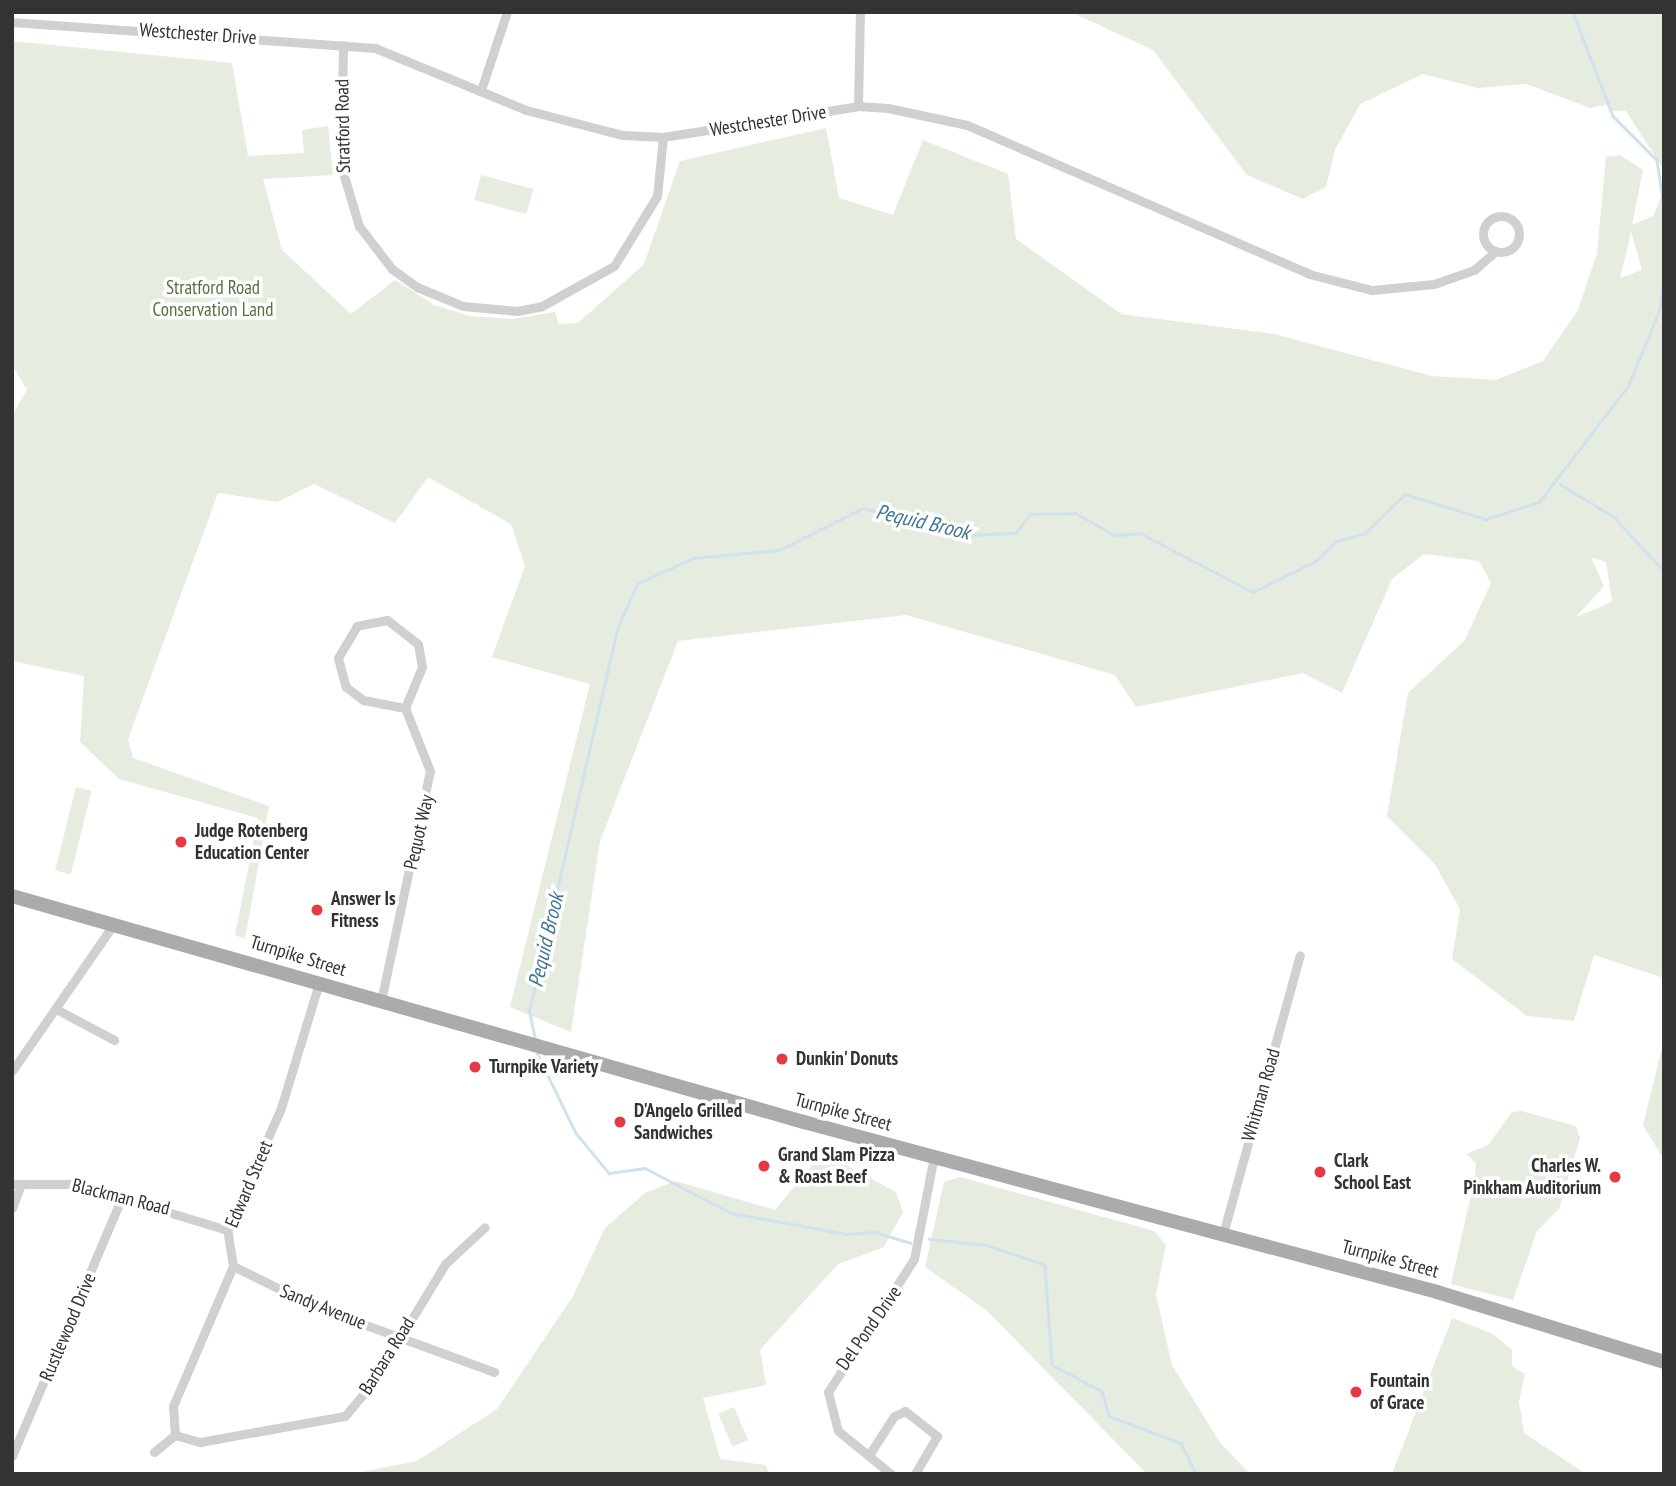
<!DOCTYPE html>
<style>
body{margin:0}
#map{position:relative;width:1676px;height:1486px;overflow:hidden;background:#fff;font-family:"PT Sans Narrow",sans-serif}
div>[style]{position:absolute}
[style*='--x']{left:calc(var(--x)*1px);top:calc(var(--y)*1px);width:calc(var(--w)*1px);rotate:calc(var(--a)*1deg)}
.green>*{inset:0;background:#e6ecdf;transform-origin:0 0}
.stream>*{height:2.5px;margin:-1.25px;padding:0 1.25px;transform-origin:1.25px;border-radius:1.25px;background:#cfe2ee}
.street>*{height:9px;margin:-4.5px;padding:0 4.5px;transform-origin:4.5px;border-radius:4.5px;background:#d0d0d0}
.street>.ring{margin:-4.5px;padding:0;box-sizing:content-box;background:none;border:9px solid #d0d0d0;border-radius:50%}
.primary>*{height:14px;margin:-7px;padding:0 7px;transform-origin:7px;border-radius:7px;background:#ababab}
.dots>*{width:19px;height:19px;translate:-50% -50%;box-sizing:border-box;border:4px solid #fff;border-radius:50%}
span{translate:-50% -50%;white-space:nowrap;text-align:center;line-height:1.15;-webkit-text-stroke:7px #fff;paint-order:stroke}
.street-label{font-size:19px;color:#333}
.park-label{font-size:19px;color:#56703f}
.poi-label{font-size:19px;color:#333;font-weight:700}
.left{translate:0 -50%;text-align:left}
.right{translate:-100% -50%;text-align:right}
.water-label{font-size:21px;color:#3f7597;font-style:italic}
.frame{position:absolute;inset:0;border:14px solid #333;pointer-events:none}
</style>
<div id="map">
<div class="green">
<div style="clip-path:polygon(1071px 12px,1664px 12px,1664px 170px,1626px 111px,1611px 111px,1608px 104px,1590px 108px,1526px 84px,1478px 88px,1423px 74px,1360px 104px,1335px 150px,1326px 187px,1303px 199px,1247px 175px,1153px 50px)"></div>
<div style="clip-path:polygon(evenodd,12px 41px,232px 63px,248px 156px,304px 153px,302px 130px,328px 126px,333px 175px,263px 179px,282px 250px,351px 314px,395px 280px,434px 305px,470px 316px,513px 319px,555px 312px,559px 324px,578px 323px,644px 264px,680px 161px,826px 128px,839px 198px,893px 215px,923px 140px,1008px 174px,1016px 239px,1121px 314px,1274px 334px,1432px 376px,1496px 380px,1543px 361px,1578px 310px,1597px 253px,1606px 157px,1620px 155px,1643px 170px,1632px 225px,1653px 216px,1664px 190px,1664px 978px,1594px 955px,1574px 1021px,1527px 1016px,1452px 959px,1460px 909px,1434px 863px,1387px 816px,1408px 693px,1465px 640px,1491px 583px,1479px 561px,1424px 554px,1392px 579px,1342px 693px,1303px 673px,1136px 707px,1115px 675px,906px 615px,678px 641px,600px 841px,571px 1032px,510px 1007px,590px 684px,492px 657px,525px 566px,511px 524px,428px 477px,395px 523px,314px 484px,277px 502px,218px 493px,128px 739px,133px 758px,269px 806px,245px 939px,235px 935px,258px 818px,119px 779px,80px 742px,84px 676px,12px 661px,12px 415px,27px 390px,12px 365px,12px 41px,1631px 231px,1642px 270px,1620px 278px,1626px 254px,1631px 231px,12px 41px,1591px 557px,1606px 562px,1612px 602px,1576px 617px,1604px 586px,1591px 557px)"></div>
<div style="left:481px;top:175px;width:54px;height:26px;rotate:15deg"></div>
<div style="left:76px;top:787px;width:16px;height:86px;rotate:14deg"></div>
<div style="clip-path:polygon(1664px 1040px,1664px 1160px,1643px 1125px)"></div>
<div style="clip-path:polygon(1521px 1111px,1576px 1126px,1580px 1138px,1559px 1209px,1537px 1231px,1513px 1300px,1451px 1284px,1475px 1177px,1476px 1163px,1466px 1154px,1488px 1145px,1512px 1112px)"></div>
<div style="clip-path:polygon(812px 1165px,846px 1165px,896px 1192px,903px 1212px,884px 1247px,838px 1264px,760px 1350px,766px 1385px,703px 1398px,720px 1459px,765px 1465px,770px 1474px,351px 1474px,417px 1461px,497px 1409px,573px 1296px,605px 1228px,645px 1193px,675px 1181px,775px 1210px)"></div>
<div style="clip-path:polygon(960px 1177px,1154px 1231px,1166px 1245px,1156px 1295px,1172px 1365px,1221px 1444px,1250px 1474px,1147px 1474px,986px 1310px,925px 1267px,944px 1182px)"></div>
<div style="clip-path:polygon(1452px 1318px,1493px 1334px,1512px 1350px,1512px 1366px,1525px 1374px,1519px 1402px,1524px 1433px,1586px 1474px,1392px 1474px)"></div>
<div style="left:734px;top:1407px;width:36px;height:17px;rotate:67deg"></div>
</div>
<div class="stream">
<div style="--x:1573;--y:12;--w:111;--a:69"></div>
<div style="--x:1613;--y:116;--w:62;--a:45"></div>
<div style="--x:1657;--y:160;--w:47;--a:81.3"></div>
<div style="--x:1560;--y:484;--w:63;--a:31.4"></div>
<div style="--x:1614;--y:517;--w:74;--a:47.2"></div>
<div style="--x:535;--y:1039;--w:29;--a:-102"></div>
<div style="--x:529;--y:1011;--w:394;--a:-77"></div>
<div style="--x:618;--y:627;--w:47;--a:-66.2"></div>
<div style="--x:637;--y:584;--w:62;--a:-24.9"></div>
<div style="--x:693;--y:558;--w:86;--a:-5.3"></div>
<div style="--x:779;--y:550;--w:94;--a:-26.6"></div>
<div style="--x:863;--y:508;--w:106;--a:14.7"></div>
<div style="--x:966;--y:535;--w:50;--a:-2.3"></div>
<div style="--x:1016;--y:533;--w:24;--a:-54"></div>
<div style="--x:1030;--y:514;--w:46;--a:-1.2"></div>
<div style="--x:1076;--y:513;--w:44;--a:30.1"></div>
<div style="--x:1114;--y:535;--w:26;--a:-4"></div>
<div style="--x:1140;--y:533;--w:127;--a:27.6"></div>
<div style="--x:1253;--y:592;--w:70;--a:-26.2"></div>
<div style="--x:1316;--y:561;--w:28;--a:-45"></div>
<div style="--x:1336;--y:541;--w:30;--a:-15"></div>
<div style="--x:1365;--y:533;--w:56;--a:-44.3"></div>
<div style="--x:1405;--y:494;--w:85;--a:17.2"></div>
<div style="--x:1486;--y:519;--w:56;--a:-17.8"></div>
<div style="--x:1539;--y:502;--w:146;--a:-52.5"></div>
<div style="--x:1628;--y:386;--w:81;--a:-67.5"></div>
<div style="--x:1659;--y:311;--w:33;--a:-81"></div>
<div style="--x:537;--y:1053;--w:89;--a:64"></div>
<div style="--x:576;--y:1133;--w:52;--a:50.5"></div>
<div style="--x:609;--y:1173;--w:36;--a:-8"></div>
<div style="--x:645;--y:1168;--w:97;--a:27.6"></div>
<div style="--x:731;--y:1213;--w:118;--a:10.3"></div>
<div style="--x:847;--y:1234;--w:28;--a:-4"></div>
<div style="--x:875;--y:1232;--w:37;--a:17"></div>
<div style="--x:929;--y:1239;--w:58;--a:5.9"></div>
<div style="--x:987;--y:1245;--w:61;--a:19"></div>
<div style="--x:1045;--y:1265;--w:100;--a:86"></div>
<div style="--x:1052;--y:1365;--w:56;--a:27.5"></div>
<div style="--x:1102;--y:1391;--w:26;--a:74"></div>
<div style="--x:1109;--y:1416;--w:77;--a:20.6"></div>
<div style="--x:1181;--y:1443;--w:34;--a:64"></div>
</div>
<div class="street">
<div style="--x:12;--y:22;--w:364;--a:4.1"></div>
<div style="--x:375;--y:48;--w:163;--a:22.3"></div>
<div style="--x:526;--y:110;--w:100;--a:14.5"></div>
<div style="--x:623;--y:135;--w:40;--a:2.9"></div>
<div style="--x:663;--y:137;--w:197;--a:-9"></div>
<div style="--x:858;--y:106;--w:30;--a:4"></div>
<div style="--x:888;--y:108;--w:81;--a:12.1"></div>
<div style="--x:967;--y:125;--w:373;--a:23.5"></div>
<div style="--x:1309;--y:274;--w:65;--a:14.3"></div>
<div style="--x:1372;--y:290;--w:62;--a:-5.5"></div>
<div style="--x:1434;--y:284;--w:42;--a:-19.3"></div>
<div style="--x:1474;--y:270;--w:29;--a:-41"></div>
<div style="--x:343;--y:45;--w:121;--a:90.9"></div>
<div style="--x:341;--y:166;--w:63;--a:73.3"></div>
<div style="--x:359;--y:226;--w:54;--a:52.5"></div>
<div style="--x:392;--y:269;--w:31;--a:36"></div>
<div style="--x:417;--y:287;--w:50;--a:22.4"></div>
<div style="--x:463;--y:306;--w:54;--a:5.3"></div>
<div style="--x:517;--y:311;--w:25;--a:-11"></div>
<div style="--x:542;--y:306;--w:82;--a:-29.1"></div>
<div style="--x:614;--y:266;--w:82;--a:-58.4"></div>
<div style="--x:657;--y:196;--w:59;--a:-84.2"></div>
<div style="--x:481;--y:90;--w:82;--a:-71.6"></div>
<div style="--x:858;--y:106;--w:94;--a:-88.8"></div>
<div class="ring" style="left:1483px;top:216px;width:27px;height:27px"></div>
<div style="--x:381;--y:1001;--w:235;--a:-78"></div>
<div style="--x:430;--y:771;--w:68;--a:-111.6"></div>
<div style="--x:405;--y:708;--w:44;--a:-67.5"></div>
<div style="--x:422;--y:667;--w:23;--a:-100"></div>
<div style="--x:418;--y:644;--w:39;--a:-142"></div>
<div style="--x:387;--y:620;--w:31;--a:169"></div>
<div style="--x:357;--y:626;--w:37;--a:121"></div>
<div style="--x:338;--y:658;--w:30;--a:75"></div>
<div style="--x:346;--y:687;--w:21;--a:37"></div>
<div style="--x:363;--y:700;--w:43;--a:10.8"></div>
<div style="--x:56;--y:1009;--w:66;--a:28.1"></div>
<div style="--x:12;--y:1071;--w:178;--a:-55.3"></div>
<div style="--x:12;--y:1184;--w:63;--a:0"></div>
<div style="--x:75;--y:1184;--w:159;--a:16.8"></div>
<div style="--x:12;--y:1208;--w:26;--a:-69"></div>
<div style="--x:1223;--y:1234;--w:289;--a:-74.6"></div>
<div style="--x:233;--y:1266;--w:90;--a:26.3"></div>
<div style="--x:314;--y:1306;--w:192;--a:20.1"></div>
<div style="--x:175;--y:1435;--w:26;--a:16"></div>
<div style="--x:200;--y:1442;--w:147;--a:-10.2"></div>
<div style="--x:345;--y:1416;--w:45;--a:-50.4"></div>
<div style="--x:374;--y:1381;--w:137;--a:-58.7"></div>
<div style="--x:445;--y:1264;--w:54;--a:-42.8"></div>
<div style="--x:154;--y:1452;--w:27;--a:-39"></div>
<div style="--x:175;--y:1435;--w:29;--a:-94"></div>
<div style="--x:173;--y:1406;--w:152;--a:-66.8"></div>
<div style="--x:233;--y:1266;--w:36;--a:-99"></div>
<div style="--x:227;--y:1230;--w:133;--a:-66.1"></div>
<div style="--x:281;--y:1108;--w:131;--a:-73.1"></div>
<div style="--x:869;--y:1455;--w:46;--a:-57.3"></div>
<div style="--x:894;--y:1416;--w:12;--a:-24"></div>
<div style="--x:905;--y:1411;--w:41;--a:38"></div>
<div style="--x:937;--y:1436;--w:44;--a:120.1"></div>
<div style="--x:12;--y:1456;--w:281;--a:-67"></div>
<div style="--x:891;--y:1474;--w:68;--a:-140.9"></div>
<div style="--x:838;--y:1431;--w:40;--a:-104.4"></div>
<div style="--x:828;--y:1392;--w:158;--a:-57.1"></div>
<div style="--x:914;--y:1259;--w:105;--a:-79"></div>
</div>
<div class="primary">
<div style="--x:12;--y:896;--w:824;--a:15.93"></div>
<div style="--x:804;--y:1122;--w:655;--a:15.03"></div>
<div style="--x:1437;--y:1292;--w:238;--a:17.1"></div>
</div>
<div class="dots">
<div style="left:181px;top:842px;background:#e63946"></div>
<div style="left:317px;top:910px;background:#e63946"></div>
<div style="left:782px;top:1059px;background:#e63946"></div>
<div style="left:475px;top:1067px;background:#e63946"></div>
<div style="left:620px;top:1122px;background:#e63946"></div>
<div style="left:764px;top:1166px;background:#e63946"></div>
<div style="left:1320px;top:1172px;background:#e63946"></div>
<div style="left:1615px;top:1177px;background:#e63946"></div>
<div style="left:1356px;top:1392px;background:#e63946"></div>
</div>
<div class="street-label">
<span style="left:198px;top:34px;rotate:4deg">Westchester Drive</span>
<span style="left:768px;top:121px;rotate:-9deg">Westchester Drive</span>
<span style="left:343px;top:126px;rotate:-91deg">Stratford Road</span>
<span style="left:419px;top:832px;rotate:-77deg">Pequot Way</span>
<span style="left:298px;top:956px;rotate:17deg">Turnpike Street</span>
<span style="left:1261px;top:1095px;rotate:-74deg">Whitman Road</span>
<span style="left:843px;top:1112px;rotate:15deg">Turnpike Street</span>
<span style="left:249px;top:1184px;rotate:-67deg">Edward Street</span>
<span style="left:121px;top:1197px;rotate:14deg">Blackman Road</span>
<span style="left:1390px;top:1259px;rotate:15deg">Turnpike Street</span>
<span style="left:323px;top:1307px;rotate:22deg">Sandy Avenue</span>
<span style="left:68px;top:1327px;rotate:-67deg">Rustlewood Drive</span>
<span style="left:869px;top:1328px;rotate:-55deg">Del Pond Drive</span>
<span style="left:387px;top:1356px;rotate:-58deg">Barbara Road</span>
</div>
<div class="park-label">
<span style="left:213px;top:299px">Stratford Road<br>Conservation Land</span>
</div>
<div class="poi-label">
<span class="left" style="left:195px;top:842px">Judge Rotenberg<br>Education Center</span>
<span class="left" style="left:331px;top:910px">Answer Is<br>Fitness</span>
<span class="left" style="left:796px;top:1059px">Dunkin' Donuts</span>
<span class="left" style="left:489px;top:1067px">Turnpike Variety</span>
<span class="left" style="left:634px;top:1122px">D'Angelo Grilled<br>Sandwiches</span>
<span class="left" style="left:778px;top:1166px">Grand Slam Pizza<br>&amp; Roast Beef</span>
<span class="left" style="left:1334px;top:1172px">Clark<br>School East</span>
<span class="right" style="left:1601px;top:1177px">Charles W.<br>Pinkham Auditorium</span>
<span class="left" style="left:1370px;top:1392px">Fountain<br>of Grace</span>
</div>
<div class="water-label">
<span style="left:923px;top:522px;rotate:13deg">Pequid Brook</span>
<span style="left:546px;top:940px;rotate:-77deg">Pequid Brook</span>
</div>
<div class="frame"></div>
</div>
